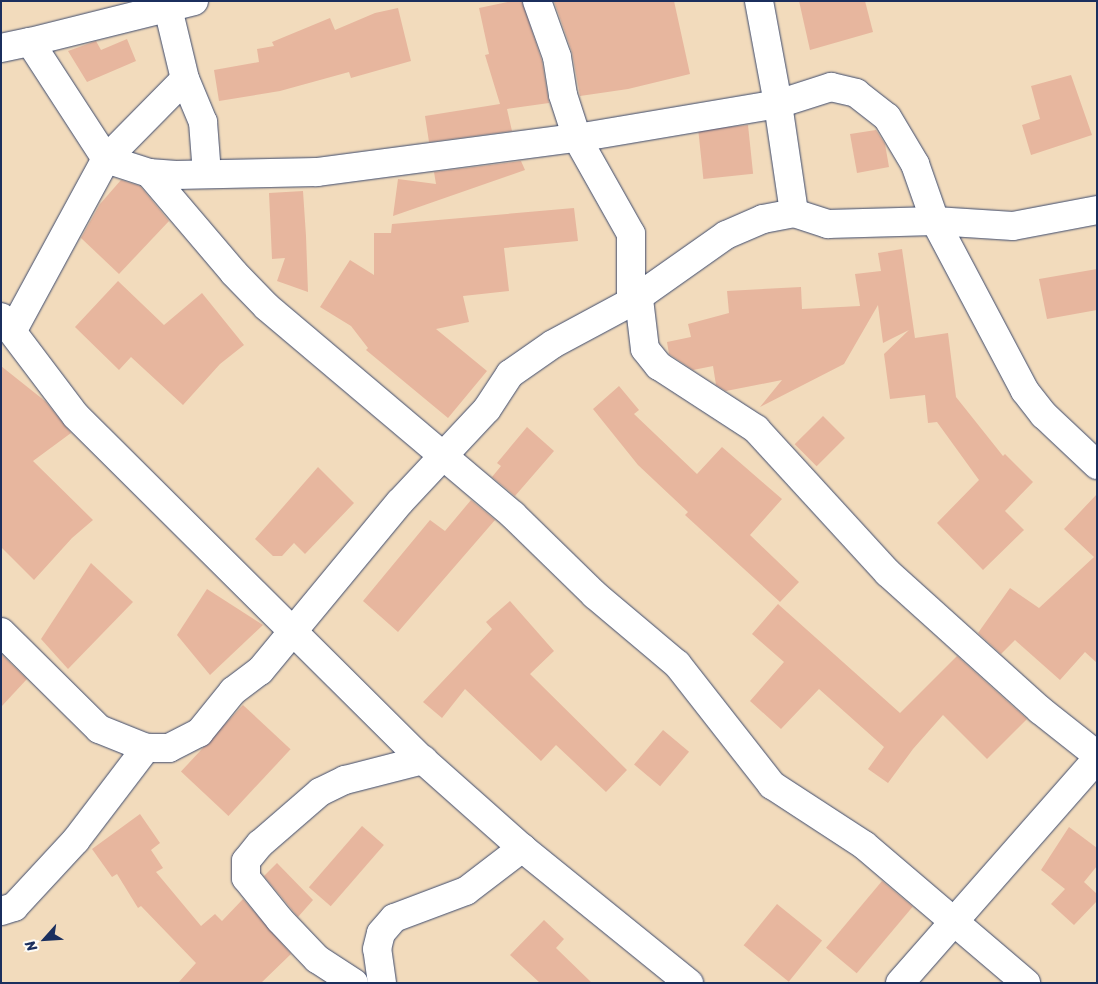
<!DOCTYPE html>
<style>
body{margin:0}
#map{position:relative;width:1098px;height:984px;overflow:hidden;background:#f2dbbc;font-family:Sriracha,sans-serif}
div>[style]{position:absolute}
[style*='--x']{left:calc(var(--x)*1px);top:calc(var(--y)*1px);width:calc(var(--w)*1px);rotate:calc(var(--a)*1deg)}
.building>*{inset:0;background:#e7b69e;transform-origin:0 0}
.roads{filter:drop-shadow(0 0 1px #3b496c) drop-shadow(0 0 1px #3b496c)}
.minor>*{height:28px;margin:-14px;padding:0 14px;transform-origin:14px;border-radius:14px;background:#fff}
span{translate:-50% -50%;white-space:nowrap;text-align:center;line-height:1.15;-webkit-text-stroke:4px #fdfcf7;paint-order:stroke}
.frame{position:absolute;inset:0;border:2px solid #1b2f5e;pointer-events:none}
.north{position:absolute;left:20px;top:914px;width:50px;height:50px;-webkit-text-stroke:4px #fdfcf7;paint-order:stroke;rotate:244deg;font-size:14px;font-weight:700;line-height:20px;text-align:center;color:#1b2f5e}
.north::after{content:'';display:block;margin:auto;width:18px;height:22px;background:#1b2f5e;clip-path:polygon(50% 0,100% 100%,50% 72%,0 100%)}
</style>
<div id="map">
<div class="building">
<div style="clip-path:polygon(512px 1px,522px 1px,542px 61px,549px 103px,507px 109px,512px 131px,429px 142px,425px 116px,500px 104px,485px 55px,489px 54px,479px 8px)"></div>
<div style="clip-path:polygon(554px 1px,674px 1px,690px 74px,628px 89px,580px 96px,572px 52px)"></div>
<div style="clip-path:polygon(799px 1px,865px 1px,873px 32px,810px 50px)"></div>
<div style="clip-path:polygon(398px 8px,411px 61px,351px 78px,349px 72px,280px 91px,219px 101px,214px 70px,259px 62px,257px 49px,274px 46px,272px 42px,330px 18px,335px 30px,375px 13px)"></div>
<div style="clip-path:polygon(127px 39px,136px 61px,87px 82px,68px 51px,96px 41px,101px 50px)"></div>
<div style="clip-path:polygon(1071px 75px,1092px 135px,1031px 155px,1022px 125px,1040px 119px,1031px 86px)"></div>
<div style="left:748px;top:125px;width:49px;height:50px;rotate:84deg"></div>
<div style="clip-path:polygon(876px 130px,885px 144px,889px 167px,857px 173px,850px 134px)"></div>
<div style="clip-path:polygon(521px 161px,525px 170px,393px 216px,398px 179px,436px 184px,434px 172px)"></div>
<div style="clip-path:polygon(121px 180px,140px 186px,169px 221px,119px 274px,81px 238px,100px 204px)"></div>
<div style="clip-path:polygon(303px 191px,306px 236px,308px 292px,277px 281px,285px 258px,272px 259px,269px 193px)"></div>
<div style="clip-path:polygon(574px 208px,578px 241px,504px 248px,509px 291px,463px 296px,469px 322px,436px 329px,487px 371px,448px 418px,366px 350px,368px 348px,351px 326px,320px 307px,350px 260px,374px 275px,374px 233px,391px 233px,392px 224px)"></div>
<div style="clip-path:polygon(902px 249px,915px 338px,948px 333px,956px 397px,1003px 456px,1005px 454px,1033px 482px,1005px 511px,1024px 530px,983px 570px,937px 523px,979px 480px,937px 422px,928px 423px,925px 395px,890px 399px,884px 354px,909px 330px,883px 343px,878px 305px,844px 364px,760px 407px,782px 380px,726px 391px,716px 385px,713px 366px,693px 370px,669px 354px,667px 342px,691px 337px,688px 324px,729px 313px,727px 291px,801px 287px,802px 309px,860px 306px,855px 274px,881px 271px,878px 253px)"></div>
<div style="clip-path:polygon(1097px 269px,1097px 310px,1047px 319px,1039px 279px)"></div>
<div style="clip-path:polygon(118px 281px,164px 325px,202px 293px,244px 345px,220px 364px,183px 405px,131px 357px,119px 370px,75px 327px)"></div>
<div style="clip-path:polygon(1px 366px,45px 401px,71px 433px,33px 461px,93px 520px,72px 538px,34px 580px,1px 547px)"></div>
<div style="clip-path:polygon(619px 386px,639px 410px,634px 414px,697px 474px,722px 447px,782px 499px,750px 535px,799px 582px,780px 602px,685px 515px,688px 512px,638px 465px,593px 409px)"></div>
<div style="left:823px;top:416px;width:31px;height:40px;rotate:45deg"></div>
<div style="clip-path:polygon(527px 427px,554px 451px,515px 496px,492px 477px,501px 466px,497px 463px)"></div>
<div style="clip-path:polygon(318px 467px,354px 503px,305px 554px,294px 543px,282px 556px,273px 556px,255px 539px)"></div>
<div style="clip-path:polygon(1097px 494px,1097px 663px,1085px 652px,1060px 680px,1015px 640px,1001px 654px,978px 633px,1010px 588px,1039px 608px,1094px 557px,1064px 529px)"></div>
<div style="clip-path:polygon(471px 500px,495px 520px,398px 632px,363px 601px,430px 520px,445px 531px)"></div>
<div style="clip-path:polygon(91px 563px,133px 602px,68px 669px,41px 639px)"></div>
<div style="clip-path:polygon(207px 589px,263px 625px,210px 675px,177px 635px)"></div>
<div style="clip-path:polygon(510px 601px,554px 651px,530px 674px,627px 770px,606px 792px,556px 745px,541px 761px,465px 689px,442px 718px,423px 702px,492px 629px,486px 622px)"></div>
<div style="clip-path:polygon(778px 604px,900px 713px,957px 656px,1027px 719px,987px 759px,943px 715px,913px 749px,888px 783px,868px 769px,884px 747px,819px 689px,781px 729px,750px 701px,784px 662px,752px 634px)"></div>
<div style="clip-path:polygon(1px 654px,27px 679px,1px 707px)"></div>
<div style="left:243px;top:705px;width:65px;height:91px;rotate:43deg"></div>
<div style="left:663px;top:730px;width:34px;height:45px;rotate:40deg"></div>
<div style="clip-path:polygon(140px 814px,160px 843px,151px 850px,163px 868px,156px 872px,201px 926px,215px 914px,222px 921px,243px 899px,291px 954px,261px 983px,178px 983px,196px 963px,141px 906px,138px 908px,117px 874px,112px 877px,92px 849px)"></div>
<div style="left:362px;top:826px;width:29px;height:81px;rotate:41deg"></div>
<div style="clip-path:polygon(1069px 827px,1097px 848px,1097px 866px,1084px 882px,1097px 894px,1097px 901px,1074px 925px,1051px 904px,1065px 889px,1041px 870px)"></div>
<div style="clip-path:polygon(277px 863px,313px 900px,298px 917px,264px 876px)"></div>
<div style="left:882px;top:881px;width:40px;height:87px;rotate:40deg"></div>
<div style="left:777px;top:904px;width:58px;height:53px;rotate:39deg"></div>
<div style="clip-path:polygon(544px 920px,564px 939px,556px 948px,592px 983px,540px 983px,510px 955px)"></div>
</div>
<div class="roads">
<div class="minor">
<div style="--x:537;--y:1;--w:59;--a:70.3"></div>
<div style="--x:557;--y:57;--w:38;--a:81"></div>
<div style="--x:563;--y:95;--w:45;--a:72"></div>
<div style="--x:577;--y:138;--w:110;--a:60.6"></div>
<div style="--x:631;--y:234;--w:68;--a:90"></div>
<div style="--x:631;--y:302;--w:9;--a:-21"></div>
<div style="--x:639;--y:299;--w:50;--a:83.2"></div>
<div style="--x:645;--y:349;--w:22;--a:51"></div>
<div style="--x:659;--y:366;--w:116;--a:33"></div>
<div style="--x:756;--y:429;--w:195;--a:47.5"></div>
<div style="--x:888;--y:573;--w:205;--a:42"></div>
<div style="--x:1040;--y:710;--w:73;--a:38.3"></div>
<div style="--x:759;--y:1;--w:105;--a:79.5"></div>
<div style="--x:778;--y:104;--w:110;--a:81.6"></div>
<div style="--x:30;--y:42;--w:169;--a:-14"></div>
<div style="--x:1;--y:48;--w:30;--a:-12"></div>
<div style="--x:30;--y:42;--w:140;--a:57"></div>
<div style="--x:106;--y:159;--w:45;--a:18"></div>
<div style="--x:149;--y:173;--w:131;--a:49.6"></div>
<div style="--x:234;--y:273;--w:47;--a:45.9"></div>
<div style="--x:267;--y:307;--w:322;--a:40.2"></div>
<div style="--x:513;--y:515;--w:115;--a:44.3"></div>
<div style="--x:595;--y:595;--w:107;--a:40.1"></div>
<div style="--x:677;--y:664;--w:154;--a:51.9"></div>
<div style="--x:772;--y:785;--w:110;--a:33.1"></div>
<div style="--x:864;--y:845;--w:213;--a:40.4"></div>
<div style="--x:185;--y:79;--w:47;--a:67.3"></div>
<div style="--x:203;--y:122;--w:52;--a:85.6"></div>
<div style="--x:149;--y:173;--w:27;--a:4"></div>
<div style="--x:176;--y:175;--w:141;--a:-1.2"></div>
<div style="--x:317;--y:172;--w:262;--a:-7.5"></div>
<div style="--x:577;--y:138;--w:204;--a:-9.6"></div>
<div style="--x:778;--y:104;--w:56;--a:-17.8"></div>
<div style="--x:831;--y:87;--w:26;--a:13"></div>
<div style="--x:856;--y:93;--w:39;--a:38"></div>
<div style="--x:887;--y:117;--w:55;--a:59.2"></div>
<div style="--x:915;--y:164;--w:60;--a:70.7"></div>
<div style="--x:935;--y:221;--w:192;--a:62.1"></div>
<div style="--x:1025;--y:391;--w:31;--a:52"></div>
<div style="--x:1044;--y:415;--w:73;--a:43.3"></div>
<div style="--x:1;--y:317;--w:124;--a:52.9"></div>
<div style="--x:76;--y:416;--w:489;--a:44.8"></div>
<div style="--x:423;--y:760;--w:132;--a:41.6"></div>
<div style="--x:522;--y:848;--w:215;--a:39"></div>
<div style="--x:13;--y:330;--w:195;--a:-61.5"></div>
<div style="--x:106;--y:159;--w:112;--a:-45.4"></div>
<div style="--x:185;--y:79;--w:73;--a:-103.5"></div>
<div style="--x:1;--y:632;--w:138;--a:44.7"></div>
<div style="--x:99;--y:729;--w:51;--a:22"></div>
<div style="--x:146;--y:748;--w:23;--a:0"></div>
<div style="--x:169;--y:748;--w:34;--a:-27"></div>
<div style="--x:199;--y:733;--w:54;--a:-51"></div>
<div style="--x:233;--y:691;--w:34;--a:-37"></div>
<div style="--x:260;--y:671;--w:219;--a:-50.4"></div>
<div style="--x:400;--y:502;--w:127;--a:-46.9"></div>
<div style="--x:487;--y:409;--w:42;--a:-56.7"></div>
<div style="--x:510;--y:374;--w:52;--a:-34.9"></div>
<div style="--x:553;--y:344;--w:89;--a:-28.3"></div>
<div style="--x:631;--y:302;--w:116;--a:-35.2"></div>
<div style="--x:726;--y:235;--w:40;--a:-23.4"></div>
<div style="--x:763;--y:219;--w:32;--a:-11"></div>
<div style="--x:794;--y:213;--w:36;--a:18"></div>
<div style="--x:828;--y:224;--w:107;--a:-1.6"></div>
<div style="--x:935;--y:221;--w:78;--a:3.7"></div>
<div style="--x:1013;--y:226;--w:86;--a:-10.8"></div>
<div style="--x:1;--y:911;--w:14;--a:-17"></div>
<div style="--x:14;--y:907;--w:91;--a:-47.2"></div>
<div style="--x:76;--y:840;--w:116;--a:-52.7"></div>
<div style="--x:354;--y:983;--w:44;--a:-147"></div>
<div style="--x:317;--y:959;--w:54;--a:-133.5"></div>
<div style="--x:280;--y:920;--w:54;--a:-129"></div>
<div style="--x:246;--y:878;--w:17;--a:-90"></div>
<div style="--x:246;--y:861;--w:22;--a:-51"></div>
<div style="--x:260;--y:844;--w:79;--a:-40.9"></div>
<div style="--x:320;--y:792;--w:28;--a:-26"></div>
<div style="--x:345;--y:780;--w:81;--a:-14.4"></div>
<div style="--x:382;--y:983;--w:34;--a:-98"></div>
<div style="--x:377;--y:949;--w:16;--a:-76"></div>
<div style="--x:381;--y:933;--w:20;--a:-49"></div>
<div style="--x:394;--y:918;--w:77;--a:-20.6"></div>
<div style="--x:466;--y:891;--w:71;--a:-37.5"></div>
<div style="--x:900;--y:983;--w:298;--a:-48.7"></div>
</div>
</div>
<div class="frame"></div>
<div class="north">N</div>
</div>
